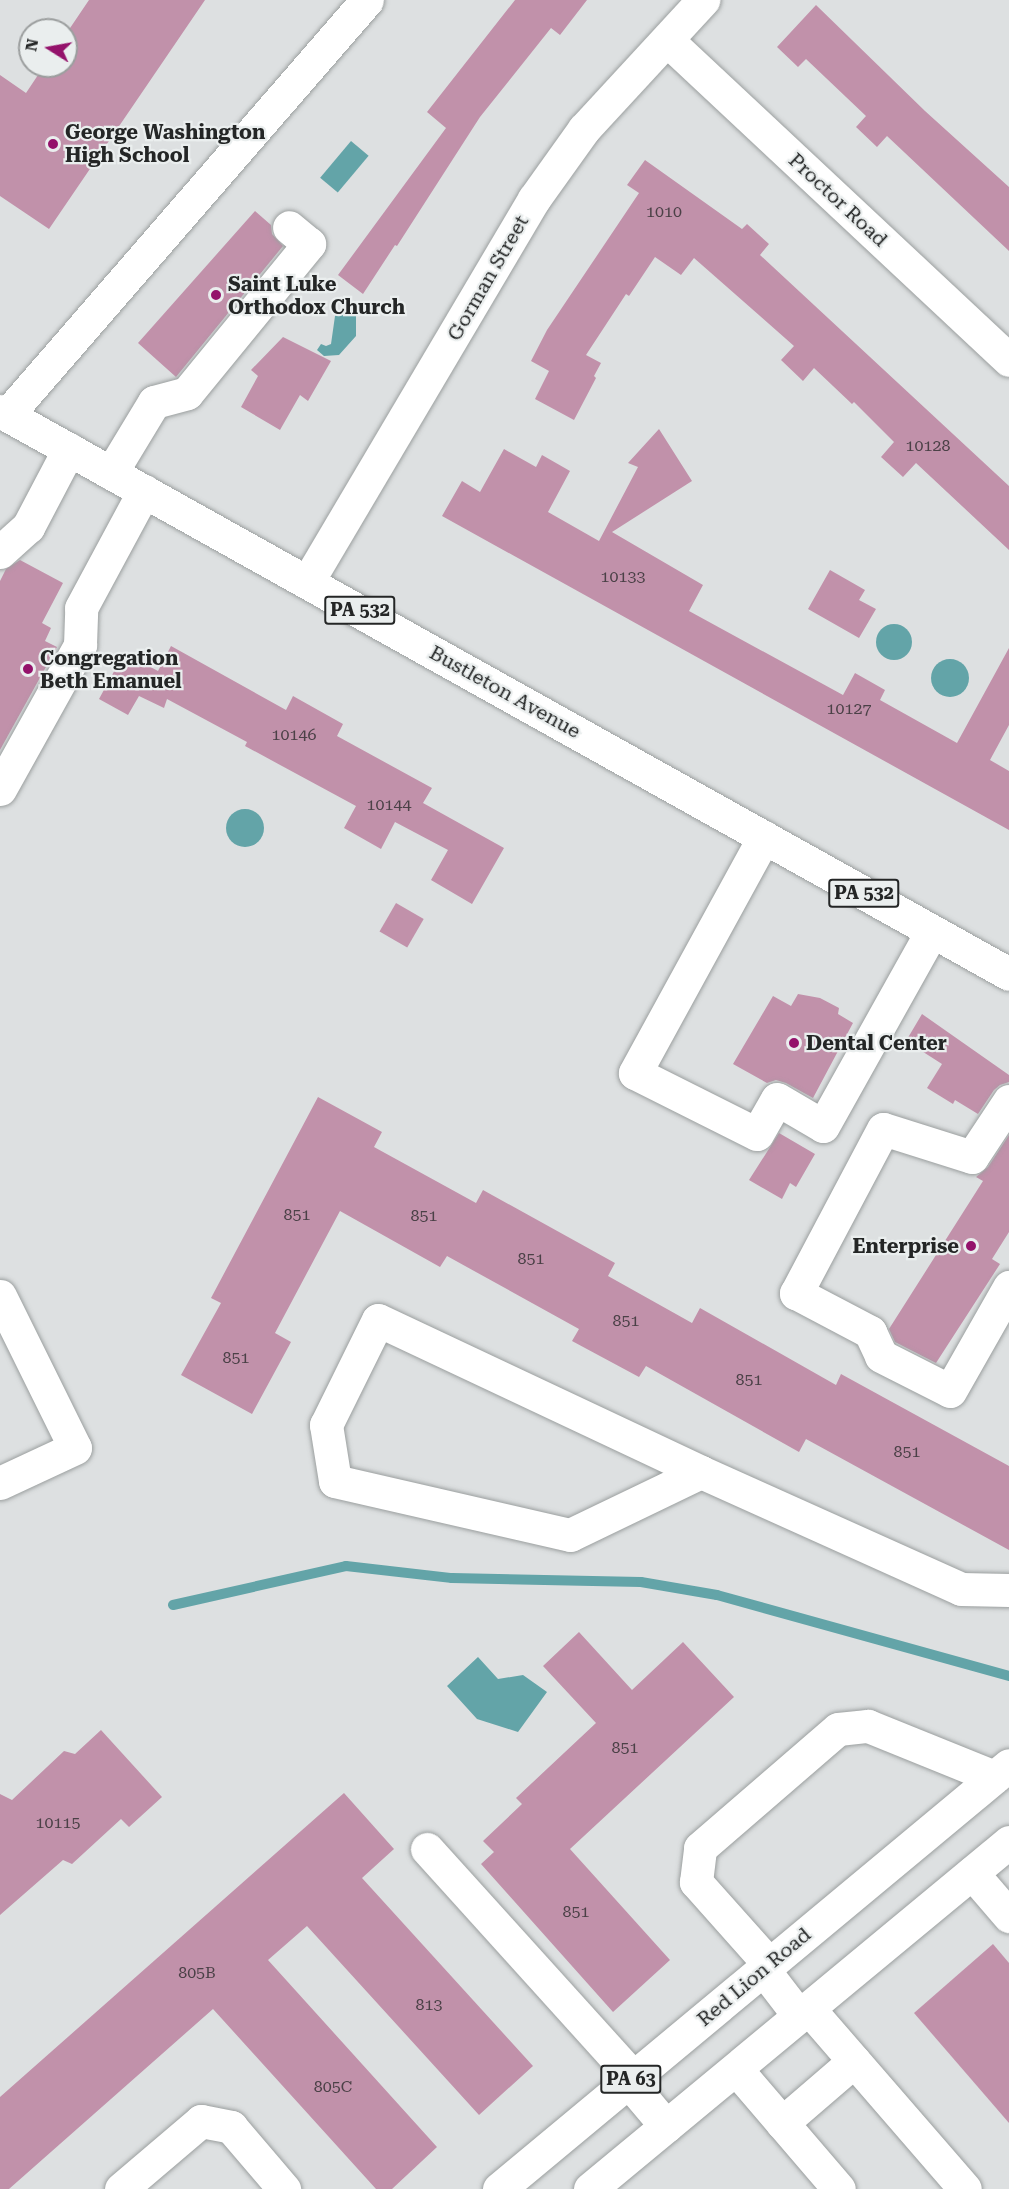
<!DOCTYPE html>
<style>
body{margin:0}
#map{position:relative;width:1009px;height:2189px;overflow:hidden;background:#dde0e1;font-family:"Roboto Serif",serif}
div>[style]{position:absolute}
[style*='--x']{left:calc(var(--x)*1px);top:calc(var(--y)*1px);width:calc(var(--w)*1px);rotate:calc(var(--a)*1deg)}
.water>*{inset:0;background:#63a4a8;transform-origin:0 0}
.round{border-radius:50%}
.stream>*{height:10px;margin:-5px;padding:0 5px;transform-origin:5px;border-radius:5px;background:#63a4a8}
.building>*{inset:0;background:#c191aa;transform-origin:0 0}
.roads{filter:drop-shadow(0 0 2px #9b9f9f) drop-shadow(0 0 2px #9b9f9f)}
.minor>*{height:33px;margin:-16.5px;padding:0 16.5px;transform-origin:16.5px;border-radius:16.5px;background:#fff}
.major>*{height:33px;margin:-16.5px;padding:0 16.5px;transform-origin:16.5px;border-radius:16.5px;background:#fff}
.dots>*{width:16px;height:16px;translate:-50% -50%;box-sizing:border-box;border:3px solid #eaeeee;border-radius:50%}
span{translate:-50% -50%;white-space:nowrap;text-align:center;line-height:1.15;-webkit-text-stroke:4.5px #eaeeee;paint-order:stroke}
.number-label{font-size:16px;color:#4b4147}
.number-label span{-webkit-text-stroke-width:0}
.shield-label span{padding:2px 4px;background:#eaeeee;border:2px solid;border-radius:4px;-webkit-text-stroke-width:0}
.shield-label{font-size:18px;color:#242626;font-weight:700}
.poi-label{font-size:20px;color:#242626;font-weight:700}
.left{translate:0 -50%;text-align:left}
.right{translate:-100% -50%;text-align:right}
.street-label{font-size:20px;color:#242626}
.north{position:absolute;left:18px;top:18px;width:60px;height:60px;box-sizing:border-box;background:#eaeeee;border:2px solid #9b9e9e;border-radius:50%;rotate:281deg;font-size:16px;font-weight:700;line-height:24px;text-align:center;color:#242626}
.north::after{content:'';display:block;margin:auto;width:21px;height:27px;background:#94126b;clip-path:polygon(50% 0,100% 100%,50% 72%,0 100%)}
</style>
<div id="map">
<div class="water">
<div style="left:351px;top:141px;width:23px;height:48px;rotate:40deg"></div>
<div style="clip-path:polygon(343px 308px,353px 310px,356px 313px,356px 336px,339px 355px,324px 356px,317px 350px,321px 344px,326px 346px,331px 344px,335px 316px)"></div>
<div class="round" style="left:876px;top:624px;width:36px;height:36px"></div>
<div class="round" style="left:931px;top:659px;width:38px;height:38px"></div>
<div class="round" style="left:226px;top:809px;width:38px;height:38px"></div>
<div style="clip-path:polygon(478px 1657px,498px 1679px,523px 1675px,547px 1692px,518px 1732px,477px 1719px,447px 1686px)"></div>
</div>
<div class="stream">
<div style="--x:173;--y:1605;--w:177;--a:-12.7"></div>
<div style="--x:346;--y:1566;--w:107;--a:6.5"></div>
<div style="--x:452;--y:1578;--w:189;--a:1.2"></div>
<div style="--x:641;--y:1582;--w:77;--a:9.7"></div>
<div style="--x:717;--y:1595;--w:303;--a:15.5"></div>
</div>
<div class="building">
<div style="clip-path:polygon(89px 0,205px 0,49px 229px,0 196px,0 75px,26px 93px,44px 66px,66px 66px,66px 34px)"></div>
<div style="clip-path:polygon(515px 0,587px 0,560px 35px,551px 28px,480px 117px,397px 246px,395px 245px,363px 294px,338px 275px,446px 128px,427px 112px)"></div>
<div style="clip-path:polygon(816px 5px,925px 111px,1009px 187px,1009px 251px,887px 136px,877px 147px,856px 127px,866px 116px,806px 59px,798px 67px,777px 47px)"></div>
<div style="clip-path:polygon(645px 160px,742px 229px,747px 224px,769px 244px,760px 255px,1009px 486px,1009px 550px,916px 463px,903px 477px,881px 457px,894px 442px,854px 402px,852px 404px,814px 368px,803px 381px,781px 360px,794px 346px,694px 258px,681px 275px,655px 257px,629px 296px,626px 294px,586px 355px,601px 363px,594px 376px,596px 378px,574px 420px,535px 399px,549px 371px,531px 361px,547px 330px,639px 193px,627px 185px)"></div>
<div style="clip-path:polygon(255px 211px,271px 225px,272px 234px,283px 246px,176px 377px,138px 343px)"></div>
<div style="clip-path:polygon(283px 337px,331px 361px,308px 401px,300px 395px,280px 430px,241px 407px,258px 376px,251px 370px)"></div>
<div style="clip-path:polygon(659px 429px,692px 481px,612px 532px,703px 585px,689px 611px,843px 695px,855px 673px,885px 690px,880px 700px,957px 743px,1009px 648px,1009px 725px,990px 760px,1009px 771px,1009px 830px,442px 516px,462px 481px,480px 492px,504px 449px,536px 467px,542px 455px,570px 471px,548px 512px,599px 541px,638px 467px,628px 463px)"></div>
<div style="clip-path:polygon(20px 560px,63px 583px,42px 623px,51px 628px,45px 641px,57px 647px,0 750px,0 581px,6px 569px)"></div>
<div style="clip-path:polygon(830px 570px,865px 590px,859px 600px,876px 609px,859px 638px,808px 609px)"></div>
<div style="clip-path:polygon(171px 646px,286px 710px,293px 696px,343px 724px,337px 736px,432px 788px,423px 803px,504px 848px,472px 904px,431px 880px,448px 850px,395px 822px,381px 849px,344px 828px,356px 806px,245px 746px,247px 742px,167px 699px,164px 708px,139px 696px,128px 715px,99px 699px,124px 653px,158px 671px)"></div>
<div style="left:396px;top:903px;width:32px;height:33px;rotate:30deg"></div>
<div style="clip-path:polygon(798px 994px,820px 998px,839px 1008px,838px 1014px,853px 1023px,813px 1098px,786px 1083px,776px 1080px,767px 1083px,733px 1064px,773px 996px,791px 1006px)"></div>
<div style="clip-path:polygon(922px 1014px,1009px 1075px,1009px 1082px,1000px 1085px,994px 1090px,978px 1114px,955px 1100px,953px 1104px,927px 1088px,942px 1064px,906px 1041px)"></div>
<div style="clip-path:polygon(318px 1097px,382px 1132px,374px 1147px,476px 1203px,483px 1190px,615px 1263px,608px 1276px,692px 1323px,700px 1308px,836px 1385px,841px 1374px,1009px 1466px,1009px 1550px,806px 1439px,799px 1452px,646px 1366px,639px 1377px,572px 1341px,579px 1329px,447px 1256px,440px 1267px,340px 1211px,275px 1333px,291px 1342px,252px 1414px,181px 1375px,221px 1303px,211px 1298px)"></div>
<div style="clip-path:polygon(779px 1133px,815px 1154px,796px 1187px,790px 1183px,782px 1199px,749px 1180px)"></div>
<div style="clip-path:polygon(1009px 1135px,1009px 1232px,992px 1259px,1000px 1264px,936px 1363px,895px 1342px,889px 1329px,983px 1181px,976px 1177px,988px 1167px)"></div>
<div style="clip-path:polygon(579px 1632px,632px 1690px,683px 1642px,734px 1697px,570px 1849px,670px 1960px,613px 2012px,481px 1864px,494px 1852px,483px 1841px,522px 1804px,516px 1798px,596px 1723px,543px 1666px)"></div>
<div style="clip-path:polygon(101px 1730px,162px 1797px,129px 1827px,121px 1819px,72px 1864px,63px 1860px,0 1915px,0 1794px,12px 1800px,64px 1751px,75px 1754px)"></div>
<div style="clip-path:polygon(344px 1793px,394px 1849px,362px 1878px,533px 2066px,479px 2115px,307px 1926px,268px 1960px,437px 2147px,392px 2189px,376px 2189px,213px 2009px,9px 2189px,0 2189px,0 2097px)"></div>
<div style="clip-path:polygon(993px 1944px,1009px 1963px,1009px 2123px,914px 2013px)"></div>
</div>
<div class="roads">
<div class="minor">
<div style="--x:667;--y:40;--w:468;--a:43.1"></div>
<div style="--x:7;--y:415;--w:549;--a:-49.06"></div>
<div style="--x:111;--y:473;--w:83;--a:-58.8"></div>
<div style="--x:154;--y:402;--w:34;--a:-15"></div>
<div style="--x:187;--y:393;--w:193;--a:-50.7"></div>
<div style="--x:309;--y:244;--w:26;--a:-140"></div>
<div style="--x:0;--y:552;--w:38;--a:-42"></div>
<div style="--x:28;--y:527;--w:88;--a:-62.3"></div>
<div style="--x:308;--y:581;--w:444;--a:-59.4"></div>
<div style="--x:534;--y:199;--w:86;--a:-54.5"></div>
<div style="--x:584;--y:129;--w:176;--a:-47.3"></div>
<div style="--x:0;--y:789;--w:165;--a:-60.9"></div>
<div style="--x:80;--y:645;--w:37;--a:-88"></div>
<div style="--x:81;--y:608;--w:133;--a:-61.7"></div>
<div style="--x:764;--y:837;--w:269;--a:118.7"></div>
<div style="--x:635;--y:1073;--w:136;--a:26.6"></div>
<div style="--x:757;--y:1134;--w:40;--a:-60.3"></div>
<div style="--x:777;--y:1099;--w:53;--a:30.4"></div>
<div style="--x:823;--y:1126;--w:223;--a:-60.8"></div>
<div style="--x:1009;--y:1101;--w:67;--a:123.5"></div>
<div style="--x:972;--y:1157;--w:93;--a:-162.5"></div>
<div style="--x:883;--y:1129;--w:186;--a:117.9"></div>
<div style="--x:796;--y:1293;--w:84;--a:27.8"></div>
<div style="--x:870;--y:1332;--w:26;--a:65"></div>
<div style="--x:881;--y:1356;--w:77;--a:26.9"></div>
<div style="--x:950;--y:1391;--w:120;--a:-60.4"></div>
<div style="--x:0;--y:1296;--w:169;--a:63.7"></div>
<div style="--x:75;--y:1448;--w:83;--a:155"></div>
<div style="--x:701;--y:1472;--w:145;--a:154.3"></div>
<div style="--x:570;--y:1535;--w:241;--a:-167.1"></div>
<div style="--x:335;--y:1481;--w:57;--a:-99.1"></div>
<div style="--x:326;--y:1425;--w:117;--a:-63.7"></div>
<div style="--x:378;--y:1320;--w:357;--a:25.2"></div>
<div style="--x:701;--y:1472;--w:285;--a:24.2"></div>
<div style="--x:961;--y:1589;--w:48;--a:1.2"></div>
<div style="--x:427;--y:1849;--w:307;--a:47.9"></div>
<div style="--x:972;--y:1873;--w:57;--a:49.3"></div>
<div style="--x:769;--y:1964;--w:110;--a:-131.7"></div>
<div style="--x:696;--y:1882;--w:34;--a:-83"></div>
<div style="--x:700;--y:1848;--w:182;--a:-40.8"></div>
<div style="--x:838;--y:1729;--w:30;--a:-6"></div>
<div style="--x:868;--y:1726;--w:136;--a:22"></div>
<div style="--x:763;--y:1969;--w:59;--a:52.5"></div>
<div style="--x:809;--y:2009;--w:238;--a:49.1"></div>
<div style="--x:736;--y:2069;--w:158;--a:49.4"></div>
<div style="--x:782;--y:2123;--w:95;--a:-40.7"></div>
<div style="--x:121;--y:2189;--w:105;--a:-40.4"></div>
<div style="--x:201;--y:2121;--w:31;--a:11"></div>
<div style="--x:231;--y:2127;--w:82;--a:49.5"></div>
</div>
<div class="major">
<div style="--x:0;--y:411;--w:1155;--a:29.16"></div>
<div style="--x:628;--y:2081;--w:59;--a:49.8"></div>
<div style="--x:499;--y:2189;--w:663;--a:-39.74"></div>
<div style="--x:590;--y:2189;--w:544;--a:-39.63"></div>
</div>
</div>
<div class="dots">
<div style="left:53px;top:144px;background:#94126b"></div>
<div style="left:216px;top:295px;background:#94126b"></div>
<div style="left:28px;top:669px;background:#94126b"></div>
<div style="left:794px;top:1043px;background:#94126b"></div>
<div style="left:971px;top:1246px;background:#94126b"></div>
</div>
<div class="number-label">
<span style="left:664px;top:212px">1010</span>
<span style="left:928px;top:446px">10128</span>
<span style="left:623px;top:577px">10133</span>
<span style="left:849px;top:709px">10127</span>
<span style="left:294px;top:735px">10146</span>
<span style="left:389px;top:805px">10144</span>
<span style="left:297px;top:1215px">851</span>
<span style="left:424px;top:1216px">851</span>
<span style="left:531px;top:1259px">851</span>
<span style="left:626px;top:1321px">851</span>
<span style="left:236px;top:1358px">851</span>
<span style="left:749px;top:1380px">851</span>
<span style="left:907px;top:1452px">851</span>
<span style="left:625px;top:1748px">851</span>
<span style="left:58px;top:1823px">10115</span>
<span style="left:576px;top:1912px">851</span>
<span style="left:197px;top:1973px">805B</span>
<span style="left:429px;top:2005px">813</span>
<span style="left:333px;top:2087px">805C</span>
</div>
<div class="shield-label">
<span style="left:360px;top:610px">PA 532</span>
<span style="left:864px;top:893px">PA 532</span>
<span style="left:631px;top:2079px">PA 63</span>
</div>
<div class="poi-label">
<span class="left" style="left:65px;top:144px">George Washington<br>High School</span>
<span class="left" style="left:228px;top:296px">Saint Luke<br>Orthodox Church</span>
<span class="left" style="left:40px;top:670px">Congregation<br>Beth Emanuel</span>
<span class="left" style="left:806px;top:1043px">Dental Center</span>
<span class="right" style="left:959px;top:1246px">Enterprise</span>
</div>
<div class="street-label">
<span style="left:838px;top:200px;rotate:43deg">Proctor Road</span>
<span style="left:488px;top:278px;rotate:-60deg">Gorman Street</span>
<span style="left:505px;top:692px;rotate:29deg">Bustleton Avenue</span>
<span style="left:754px;top:1977px;rotate:-40deg">Red Lion Road</span>
</div>
<div class="north">N</div>
</div>
